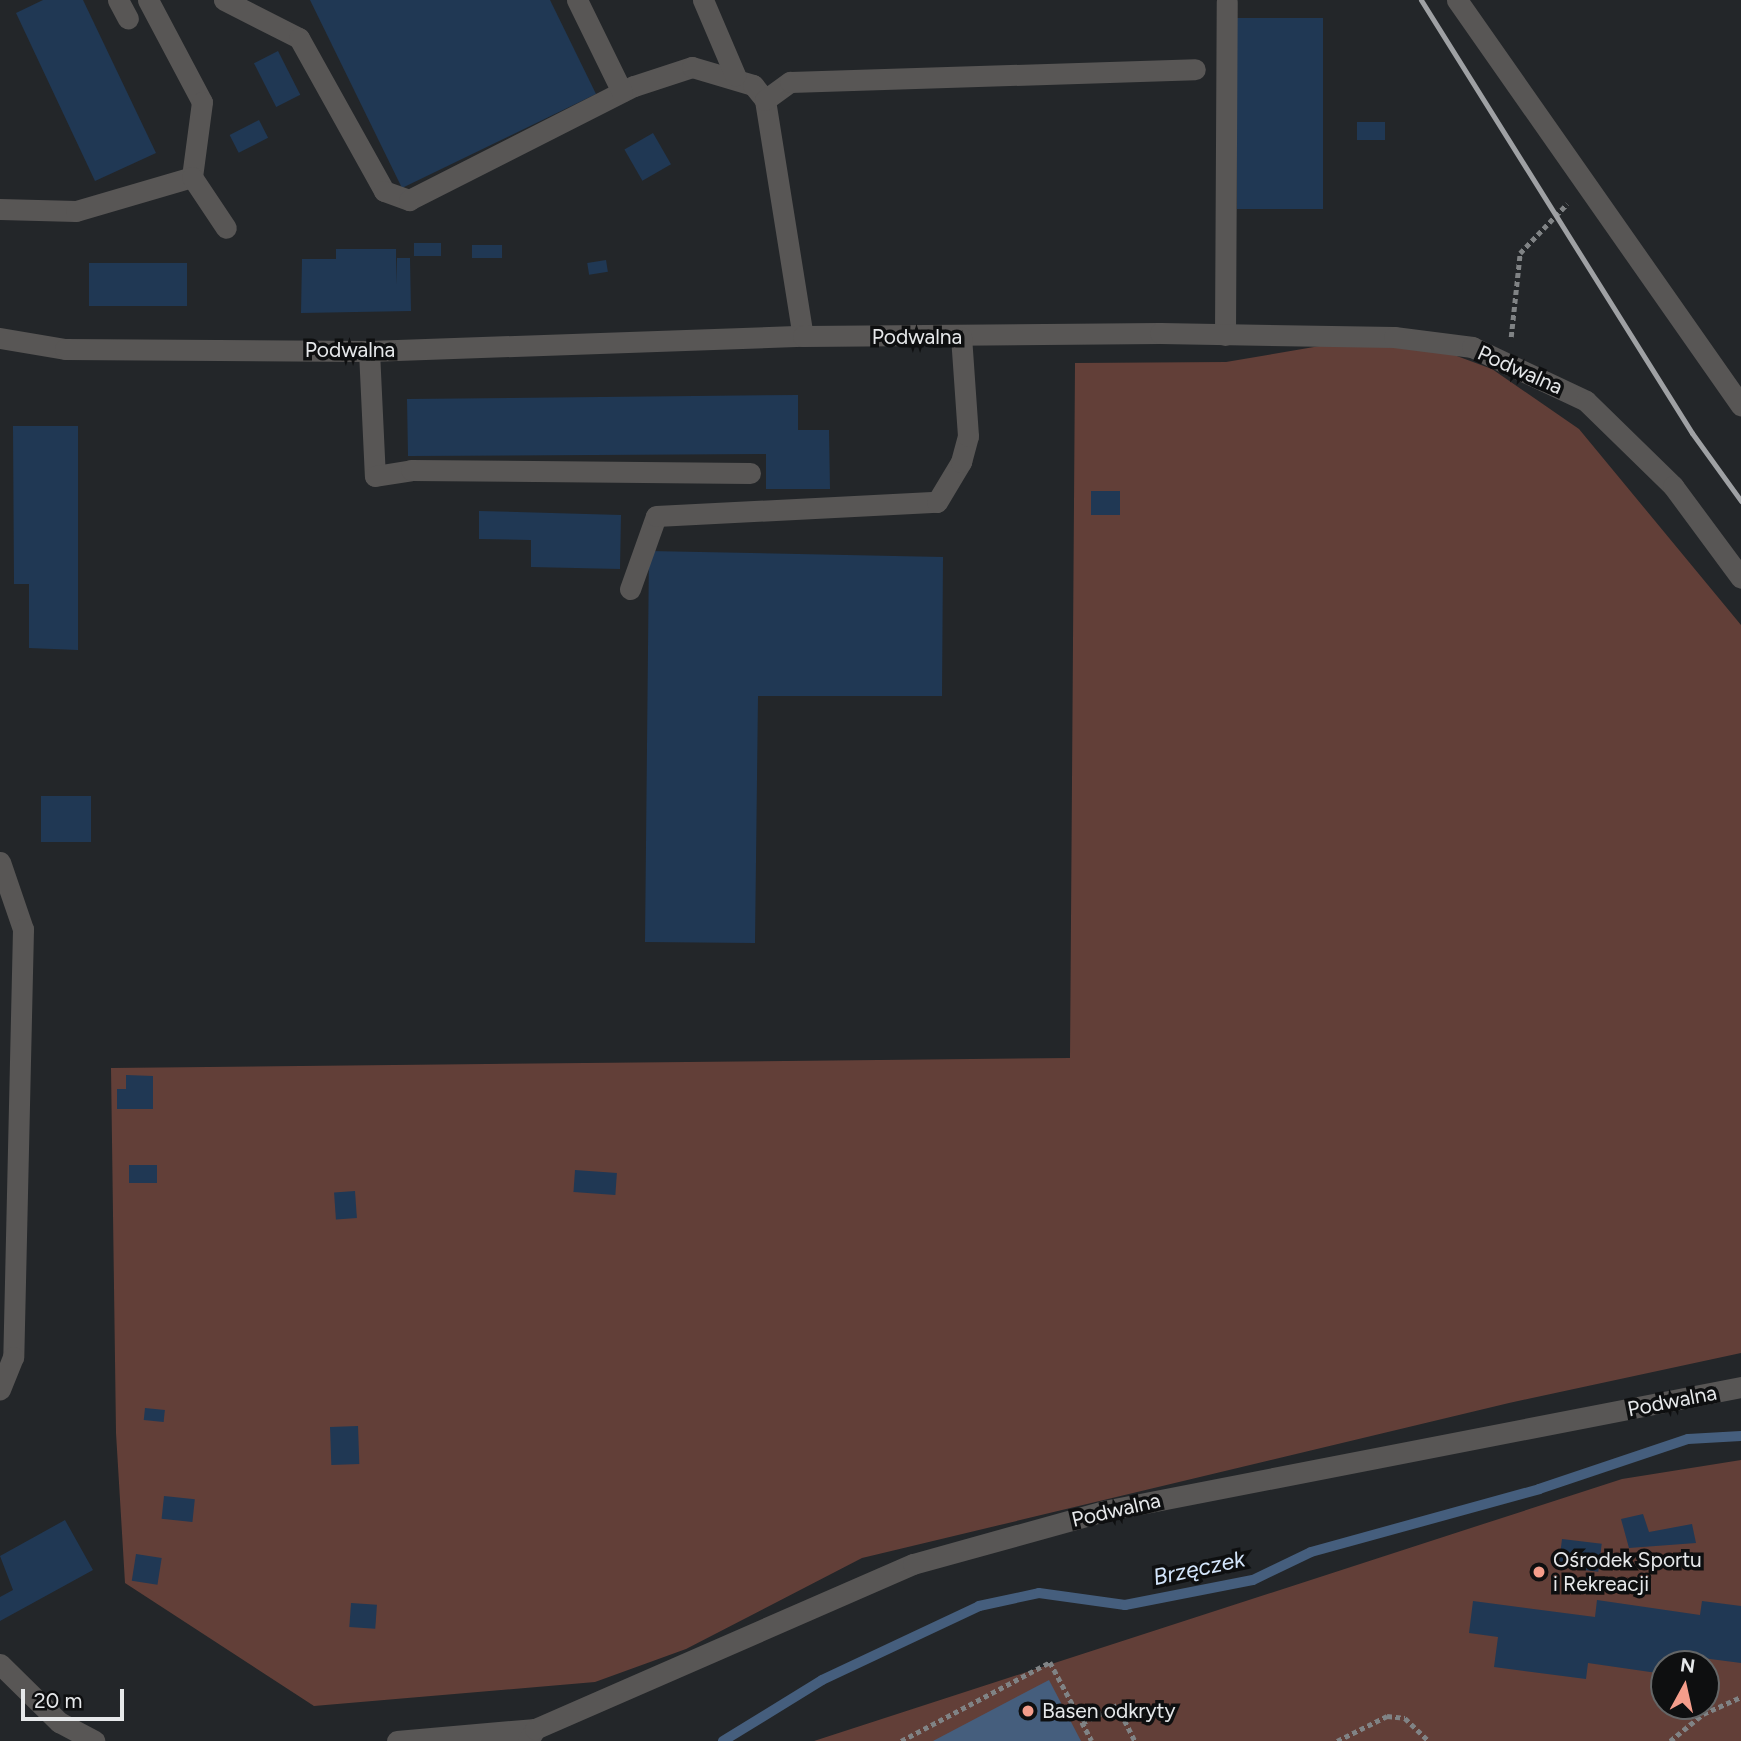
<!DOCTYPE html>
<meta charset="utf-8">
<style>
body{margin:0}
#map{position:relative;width:1741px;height:1741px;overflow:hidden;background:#232629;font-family:Figtree,sans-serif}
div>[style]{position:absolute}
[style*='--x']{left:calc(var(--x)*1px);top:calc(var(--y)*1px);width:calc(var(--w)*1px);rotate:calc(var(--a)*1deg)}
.green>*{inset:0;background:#623f38}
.water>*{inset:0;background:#455e7d}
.stream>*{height:10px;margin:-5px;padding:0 5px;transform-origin:5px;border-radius:5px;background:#455e7d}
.building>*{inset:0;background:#203854;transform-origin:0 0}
.path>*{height:4.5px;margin-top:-2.25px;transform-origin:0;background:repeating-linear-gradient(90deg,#808385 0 5px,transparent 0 8.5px)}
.minor>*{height:21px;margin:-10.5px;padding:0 10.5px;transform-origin:10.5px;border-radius:10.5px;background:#585655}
.rail>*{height:5px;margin:-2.5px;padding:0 2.5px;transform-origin:2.5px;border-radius:2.5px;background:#9fa1a4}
.dots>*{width:19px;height:19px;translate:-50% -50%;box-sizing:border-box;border:4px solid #0e0f10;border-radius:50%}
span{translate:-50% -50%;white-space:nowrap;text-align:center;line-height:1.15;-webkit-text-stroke:7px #0e0f10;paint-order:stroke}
.street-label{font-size:21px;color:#e6e8ea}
.poi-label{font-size:21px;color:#e6e8ea}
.left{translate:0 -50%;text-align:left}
.water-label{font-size:23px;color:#d4e6fc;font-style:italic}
.north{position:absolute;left:1650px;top:1650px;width:70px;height:70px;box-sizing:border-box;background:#0e0f10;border:2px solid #646667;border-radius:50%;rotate:8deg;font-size:19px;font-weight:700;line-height:28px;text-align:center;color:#e6e8ea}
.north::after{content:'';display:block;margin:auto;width:24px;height:32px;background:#f49d8b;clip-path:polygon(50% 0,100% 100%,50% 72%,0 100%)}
.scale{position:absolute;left:21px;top:1689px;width:103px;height:32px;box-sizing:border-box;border:4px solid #e6e8ea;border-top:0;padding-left:9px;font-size:21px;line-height:24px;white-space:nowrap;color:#e6e8ea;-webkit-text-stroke:5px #0e0f10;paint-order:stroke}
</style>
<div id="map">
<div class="green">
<div style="clip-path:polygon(1355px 340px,1446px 352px,1492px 369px,1579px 429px,1741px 625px,1741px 1353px,1509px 1403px,862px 1558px,686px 1649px,595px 1682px,314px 1706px,125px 1583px,116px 1433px,111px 1068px,1070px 1058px,1075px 363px,1226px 362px)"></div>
<div style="clip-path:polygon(evenodd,1741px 1460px,1741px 1741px,814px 1741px,1622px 1479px,1741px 1460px,1664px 1664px,1706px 1664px,1706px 1706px,1664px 1706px,1664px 1664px)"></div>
</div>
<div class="water">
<div style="clip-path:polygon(1049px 1680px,1081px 1741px,933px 1741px)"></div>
</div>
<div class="stream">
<div style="--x:723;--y:1741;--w:116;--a:-31.6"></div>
<div style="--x:822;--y:1680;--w:174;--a:-25.2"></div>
<div style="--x:979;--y:1606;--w:61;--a:-12.2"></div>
<div style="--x:1039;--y:1593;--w:87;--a:7.9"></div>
<div style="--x:1125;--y:1605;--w:130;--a:-11.1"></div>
<div style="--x:1253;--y:1580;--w:64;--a:-25.8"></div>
<div style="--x:1311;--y:1552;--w:237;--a:-15.4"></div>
<div style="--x:1539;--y:1489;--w:157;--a:-18.6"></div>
<div style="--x:1688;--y:1439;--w:53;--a:-3.2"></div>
</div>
<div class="building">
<div style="clip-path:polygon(43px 0,83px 0,156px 153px,95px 181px,16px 13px)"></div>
<div style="clip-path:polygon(310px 0,550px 0,596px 94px,402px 188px)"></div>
<div style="left:1237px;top:18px;width:86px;height:191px"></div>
<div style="left:278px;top:51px;width:49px;height:27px;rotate:63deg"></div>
<div style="left:259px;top:120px;width:20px;height:33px;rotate:63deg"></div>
<div style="left:1357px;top:122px;width:28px;height:18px"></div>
<div style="left:653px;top:133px;width:36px;height:33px;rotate:60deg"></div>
<div style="left:441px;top:243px;width:13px;height:27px;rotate:90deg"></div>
<div style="left:472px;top:245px;width:30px;height:13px"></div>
<div style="clip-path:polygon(336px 249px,396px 249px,396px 285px,397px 258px,410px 258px,411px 311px,301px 313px,302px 259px,336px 259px)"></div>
<div style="left:606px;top:260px;width:12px;height:19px;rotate:81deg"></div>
<div style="left:89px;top:263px;width:98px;height:43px"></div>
<div style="clip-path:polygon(798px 395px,798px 430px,829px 430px,830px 489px,766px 489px,766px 454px,408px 456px,407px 399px)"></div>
<div style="clip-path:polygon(13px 426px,78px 426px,78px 650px,29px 648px,29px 584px,14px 584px)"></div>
<div style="left:1091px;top:491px;width:29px;height:24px"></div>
<div style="clip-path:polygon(479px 511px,621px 515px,620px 569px,531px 567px,531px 540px,479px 539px)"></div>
<div style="clip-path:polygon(649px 551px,943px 557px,942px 696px,758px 696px,755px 943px,645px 942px)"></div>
<div style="left:41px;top:796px;width:50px;height:46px"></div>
<div style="clip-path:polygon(126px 1075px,153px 1076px,153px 1109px,117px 1109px,117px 1089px,126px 1089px)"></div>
<div style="left:129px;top:1165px;width:28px;height:18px"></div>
<div style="left:575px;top:1170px;width:42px;height:22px;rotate:4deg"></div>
<div style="left:355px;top:1191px;width:27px;height:21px;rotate:86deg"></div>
<div style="left:145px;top:1408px;width:20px;height:12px;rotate:6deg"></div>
<div style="left:358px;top:1426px;width:38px;height:28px;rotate:88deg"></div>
<div style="left:164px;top:1496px;width:31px;height:23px;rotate:6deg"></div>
<div style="clip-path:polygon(1643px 1514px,1649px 1532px,1692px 1524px,1696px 1543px,1629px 1548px,1621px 1519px)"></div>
<div style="clip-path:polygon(65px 1520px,93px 1570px,0 1621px,0 1597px,13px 1590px,0 1556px)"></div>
<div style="left:1562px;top:1539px;width:40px;height:28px;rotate:7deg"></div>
<div style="left:136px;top:1554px;width:26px;height:27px;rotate:9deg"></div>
<div style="clip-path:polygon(1597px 1600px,1700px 1615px,1702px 1601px,1741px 1606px,1741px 1663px,1695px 1657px,1694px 1664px,1664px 1664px,1664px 1674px,1588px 1663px,1586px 1679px,1494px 1667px,1498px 1637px,1469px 1633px,1473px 1601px,1595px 1617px)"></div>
<div style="left:351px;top:1603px;width:26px;height:24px;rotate:4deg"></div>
</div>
<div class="path">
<div style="--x:1511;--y:337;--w:84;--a:-83.9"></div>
<div style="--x:1520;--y:253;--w:68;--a:-46.2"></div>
<div style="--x:1082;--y:1723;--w:39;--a:-27"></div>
<div style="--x:1117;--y:1705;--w:40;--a:63.4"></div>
<div style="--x:901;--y:1741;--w:169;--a:-27.9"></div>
<div style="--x:1050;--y:1662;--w:89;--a:62"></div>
<div style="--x:1337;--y:1741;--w:56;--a:-26.6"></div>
<div style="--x:1387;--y:1716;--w:18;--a:6"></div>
<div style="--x:1405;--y:1718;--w:33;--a:44"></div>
<div style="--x:1670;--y:1741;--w:43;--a:-39.3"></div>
<div style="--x:1703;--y:1714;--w:42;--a:-24.1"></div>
</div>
<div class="minor">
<div style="--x:118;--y:0;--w:21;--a:62"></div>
<div style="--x:148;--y:0;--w:115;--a:62.1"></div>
<div style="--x:202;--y:102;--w:76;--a:97.6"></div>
<div style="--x:224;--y:0;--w:84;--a:26.9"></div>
<div style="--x:299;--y:38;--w:175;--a:60.9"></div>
<div style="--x:384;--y:191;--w:27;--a:20"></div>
<div style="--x:409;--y:200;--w:252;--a:-26.9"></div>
<div style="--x:634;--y:86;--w:61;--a:-18.1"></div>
<div style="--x:692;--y:67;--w:64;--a:16.4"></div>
<div style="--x:753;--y:85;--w:19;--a:51"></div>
<div style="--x:765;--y:100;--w:239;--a:80.9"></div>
<div style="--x:577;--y:0;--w:102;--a:63.9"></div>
<div style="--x:703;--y:0;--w:82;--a:66.9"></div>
<div style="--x:1457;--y:0;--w:495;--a:55"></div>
<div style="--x:765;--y:100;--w:31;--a:-36"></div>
<div style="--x:790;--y:82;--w:405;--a:-1.8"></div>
<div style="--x:0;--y:209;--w:76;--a:1.5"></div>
<div style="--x:76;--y:211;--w:121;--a:-16.3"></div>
<div style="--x:192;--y:177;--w:61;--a:56.3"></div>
<div style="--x:1225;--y:335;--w:333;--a:-89.7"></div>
<div style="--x:0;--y:338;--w:66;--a:9.6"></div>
<div style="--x:65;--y:349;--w:304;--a:0.4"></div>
<div style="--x:369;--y:351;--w:434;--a:-2"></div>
<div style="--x:803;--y:336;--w:357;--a:-0.5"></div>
<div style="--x:1160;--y:333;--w:234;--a:1"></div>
<div style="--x:1394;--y:337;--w:79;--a:7.3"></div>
<div style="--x:1472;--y:347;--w:126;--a:25.3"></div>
<div style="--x:1586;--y:401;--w:122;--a:44.3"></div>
<div style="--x:1673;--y:486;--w:114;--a:53.5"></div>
<div style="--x:369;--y:351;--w:125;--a:87.3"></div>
<div style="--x:375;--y:476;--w:36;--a:-9"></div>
<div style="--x:411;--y:470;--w:339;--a:0.5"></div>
<div style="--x:630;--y:589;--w:77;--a:-70.4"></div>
<div style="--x:656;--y:516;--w:281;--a:-2.9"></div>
<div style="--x:937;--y:502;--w:47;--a:-59"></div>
<div style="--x:961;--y:462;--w:27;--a:-75"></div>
<div style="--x:968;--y:436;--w:99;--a:-94"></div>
<div style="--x:0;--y:862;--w:71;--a:71.1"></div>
<div style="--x:23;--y:929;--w:428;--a:91.3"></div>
<div style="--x:13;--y:1357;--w:35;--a:112"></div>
<div style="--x:0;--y:1664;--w:83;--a:44.5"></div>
<div style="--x:59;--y:1722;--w:40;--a:28"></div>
<div style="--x:397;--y:1741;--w:139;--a:-5"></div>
<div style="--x:528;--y:1741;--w:14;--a:-60"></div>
<div style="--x:535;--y:1729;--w:412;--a:-23.6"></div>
<div style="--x:913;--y:1564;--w:198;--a:-15.5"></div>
<div style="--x:1104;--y:1511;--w:649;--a:-11.02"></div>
</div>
<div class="rail">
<div style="--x:1421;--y:0;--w:511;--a:57.96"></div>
<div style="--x:1692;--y:433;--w:84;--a:54.2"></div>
</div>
<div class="dots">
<div style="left:1539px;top:1572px;background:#f49d8b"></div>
<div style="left:1028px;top:1711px;background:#f49d8b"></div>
</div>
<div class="street-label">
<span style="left:917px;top:337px">Podwalna</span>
<span style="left:350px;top:350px">Podwalna</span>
<span style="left:1520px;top:370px;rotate:24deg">Podwalna</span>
<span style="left:1672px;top:1401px;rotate:-11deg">Podwalna</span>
<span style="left:1116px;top:1510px;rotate:-13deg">Podwalna</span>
</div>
<div class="poi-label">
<span class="left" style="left:1553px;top:1572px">Ośrodek Sportu<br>i Rekreacji</span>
<span class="left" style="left:1042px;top:1711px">Basen odkryty</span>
</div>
<div class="water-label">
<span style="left:1199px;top:1568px;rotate:-12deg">Brzęczek</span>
</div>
<div class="north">N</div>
<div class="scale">20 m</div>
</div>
